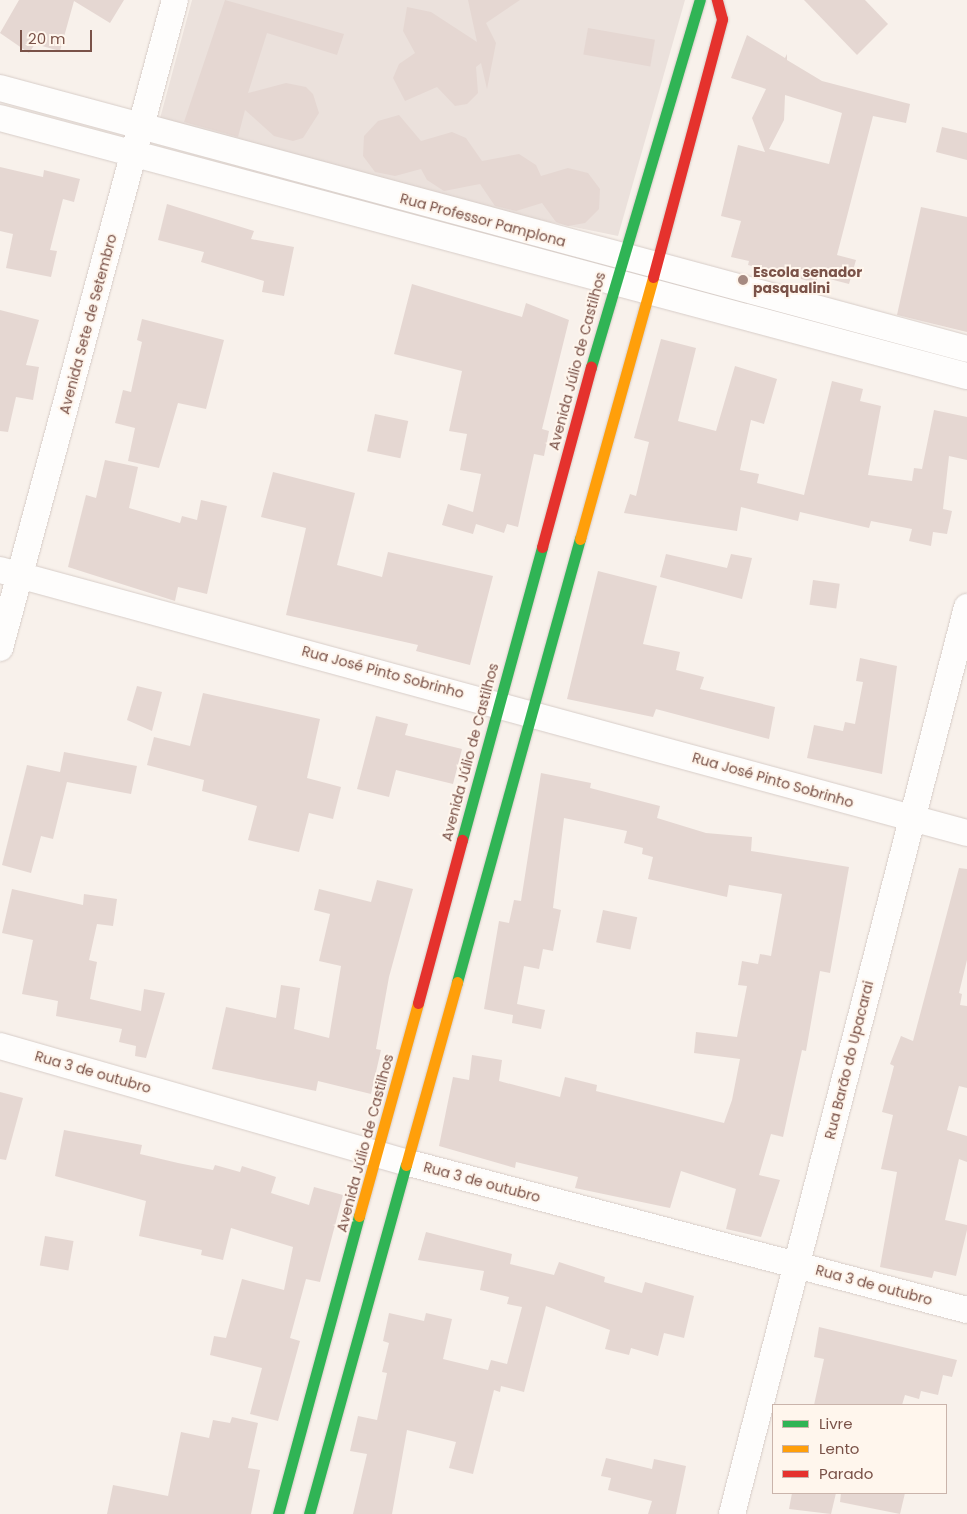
<!DOCTYPE html>
<meta charset="utf-8">
<style>
body{margin:0}
#map{position:relative;width:967px;height:1514px;overflow:hidden;background:#f8f1eb;font-family:Poppins,sans-serif}
div>[style]{position:absolute}
[style*='--x']{left:calc(var(--x)*1px);top:calc(var(--y)*1px);width:calc(var(--w)*1px);rotate:calc(var(--a)*1deg)}
.industrial>*{inset:0;background:#ebe1dc}
.building>*{inset:0;background:#e5d7d2;transform-origin:0 0}
.roads{filter:drop-shadow(0 0 1px #d7cdc8) drop-shadow(0 0 1px #d7cdc8)}
.street>*{height:26px;margin:-13px;padding:0 13px;transform-origin:13px;border-radius:13px;background:#fefdfc}
.fast>*{height:11px;margin:-5.5px;padding:0 5.5px;transform-origin:5.5px;border-radius:5.5px;background:#30b455}
.slow>*{height:11px;margin:-5.5px;padding:0 5.5px;transform-origin:5.5px;border-radius:5.5px;background:#ff9f0a}
.jam>*{height:11px;margin:-5.5px;padding:0 5.5px;transform-origin:5.5px;border-radius:5.5px;background:#e5322d}
.dots>*{width:14px;height:14px;translate:-50% -50%;box-sizing:border-box;border:2px solid #fff6ed;border-radius:50%}
span{translate:-50% -50%;white-space:nowrap;text-align:center;line-height:1.15;-webkit-text-stroke:4px #fff6ed;paint-order:stroke}
.street-label{font-size:14px;color:#7a5248}
.poi-label{font-size:14px;color:#7a5248;font-weight:700}
.left{translate:0 -50%;text-align:left}
.legend{position:absolute;left:772px;top:1404px;width:175px;height:90px;box-sizing:border-box;background:#fff6ed;border:1px solid #cab4ab;margin:0;padding:6px 9px;list-style:none;font-size:15px;color:#7a5248}
.legend li{display:flex;align-items:center;gap:10px;height:25px}
.legend b{width:25px;border:1px solid #cab4ab}
.scale{position:absolute;left:20px;top:30px;width:72px;height:22px;box-sizing:border-box;border:2px solid #7a5248;border-top:0;padding-left:6px;font-size:15px;line-height:18px;white-space:nowrap;color:#7a5248;-webkit-text-stroke:4px #fff6ed;paint-order:stroke}
</style>
<div id="map">
<div class="industrial">
<div style="clip-path:polygon(192px 0,685px 0,618px 236px,379px 187px,159px 122px)"></div>
</div>
<div class="building">
<div style="clip-path:polygon(19px 0,124px 0,110px 23px,74px 1px,60px 51px,35px 44px,29px 53px,0 33px)"></div>
<div style="clip-path:polygon(225px 0,344px 34px,337px 55px,267px 33px,248px 93px,286px 83px,306px 87px,313px 94px,319px 113px,303px 138px,293px 141px,274px 136px,245px 110px,238px 137px,184px 122px)"></div>
<div style="clip-path:polygon(468px 0,520px 0,486px 23px,496px 43px,487px 89px,481px 63px,476px 67px,478px 93px,467px 104px,455px 106px,437px 87px,405px 101px,393px 78px,399px 64px,415px 53px,403px 31px,407px 7px,431px 12px,477px 42px)"></div>
<div style="clip-path:polygon(804px 0,865px 0,888px 24px,857px 55px)"></div>
<div style="left:588px;top:28px;width:68px;height:27px;rotate:10deg"></div>
<div style="clip-path:polygon(evenodd,747px 35px,785px 58px,787px 54px,787px 60px,822px 81px,910px 104px,906px 123px,873px 116px,837px 255px,856px 260px,849px 284px,818px 276px,816px 283px,748px 265px,749px 261px,731px 257px,741px 221px,721px 216px,738px 145px,765px 152px,752px 118px,766px 89px,731px 78px,747px 35px,785px 95px,842px 113px,829px 164px,769px 149px,784px 120px,785px 95px)"></div>
<div style="clip-path:polygon(399px 115px,421px 141px,452px 132px,466px 138px,482px 161px,519px 154px,536px 165px,541px 176px,568px 168px,588px 173px,600px 189px,599px 209px,585px 223px,568px 226px,556px 222px,542px 203px,516px 211px,495px 206px,480px 184px,444px 191px,427px 180px,421px 169px,395px 176px,375px 172px,363px 156px,364px 136px,378px 121px)"></div>
<div style="clip-path:polygon(942px 127px,967px 133px,967px 160px,936px 152px)"></div>
<div style="clip-path:polygon(0 167px,43px 177px,44px 170px,80px 179px,74px 202px,63px 199px,50px 250px,57px 251px,51px 277px,6px 268px,13px 234px,0 231px)"></div>
<div style="clip-path:polygon(167px 204px,254px 231px,251px 239px,294px 247px,284px 296px,262px 292px,264px 281px,201px 262px,204px 252px,158px 240px)"></div>
<div style="clip-path:polygon(921px 207px,967px 217px,967px 332px,897px 315px)"></div>
<div style="clip-path:polygon(412px 284px,522px 317px,526px 303px,569px 320px,542px 429px,549px 431px,544px 456px,534px 454px,518px 527px,507px 524px,504px 533px,476px 524px,473px 534px,442px 525px,448px 504px,473px 512px,481px 474px,460px 470px,467px 434px,449px 431px,462px 371px,394px 354px)"></div>
<div style="clip-path:polygon(0 310px,39px 320px,26px 365px,39px 367px,33px 400px,16px 397px,8px 432px,0 431px)"></div>
<div style="clip-path:polygon(142px 319px,224px 340px,206px 409px,178px 403px,159px 468px,128px 461px,135px 428px,115px 423px,123px 390px,131px 392px,142px 342px,137px 340px)"></div>
<div style="clip-path:polygon(661px 339px,696px 348px,678px 421px,716px 431px,735px 366px,777px 379px,764px 424px,751px 420px,740px 470px,759px 474px,757px 483px,804px 495px,832px 381px,863px 389px,860px 401px,881px 406px,868px 475px,912px 481px,914px 468px,922px 469px,934px 410px,967px 417px,967px 460px,949px 456px,943px 509px,952px 511px,947px 534px,933px 532px,931px 546px,909px 541px,912px 529px,871px 521px,869px 528px,800px 512px,798px 521px,741px 507px,737px 531px,624px 513px,630px 494px,636px 496px,649px 442px,634px 438px)"></div>
<div style="left:375px;top:414px;width:34px;height:38px;rotate:12deg"></div>
<div style="clip-path:polygon(105px 460px,138px 467px,129px 508px,180px 523px,182px 516px,197px 520px,201px 500px,227px 506px,207px 594px,178px 587px,175px 601px,68px 567px,86px 495px,96px 498px)"></div>
<div style="clip-path:polygon(273px 472px,355px 493px,337px 565px,382px 577px,388px 552px,493px 576px,470px 665px,416px 651px,418px 645px,286px 615px,306px 528px,261px 517px)"></div>
<div style="clip-path:polygon(666px 554px,727px 568px,731px 554px,752px 558px,742px 599px,660px 577px)"></div>
<div style="clip-path:polygon(598px 571px,657px 586px,643px 644px,680px 652px,676px 670px,704px 677px,700px 689px,775px 707px,769px 739px,656px 709px,653px 717px,567px 699px)"></div>
<div style="left:813px;top:580px;width:27px;height:25px;rotate:8deg"></div>
<div style="clip-path:polygon(860px 658px,897px 666px,882px 774px,807px 758px,814px 725px,843px 731px,845px 722px,855px 724px,863px 682px,856px 681px)"></div>
<div style="clip-path:polygon(137px 686px,162px 692px,152px 731px,127px 720px)"></div>
<div style="clip-path:polygon(203px 693px,320px 719px,307px 778px,341px 787px,333px 819px,309px 813px,299px 852px,248px 840px,257px 806px,202px 791px,204px 780px,147px 765px,154px 737px,190px 746px)"></div>
<div style="clip-path:polygon(376px 716px,408px 724px,405px 735px,462px 749px,453px 784px,396px 770px,389px 797px,357px 789px)"></div>
<div style="clip-path:polygon(64px 752px,137px 766px,131px 794px,67px 782px,53px 839px,41px 836px,31px 873px,2px 865px,27px 765px,60px 772px)"></div>
<div style="clip-path:polygon(541px 773px,591px 783px,590px 788px,660px 806px,657px 818px,706px 833px,752px 837px,751px 851px,849px 867px,830px 973px,820px 971px,806px 1051px,802px 1050px,783px 1137px,771px 1134px,759px 1175px,780px 1180px,761px 1237px,726px 1229px,736px 1189px,681px 1171px,670px 1208px,575px 1188px,578px 1177px,516px 1162px,515px 1168px,439px 1146px,453px 1077px,469px 1080px,472px 1055px,502px 1060px,499px 1081px,560px 1097px,565px 1077px,597px 1085px,596px 1091px,724px 1123px,732px 1100px,740px 1059px,694px 1053px,696px 1032px,737px 1037px,747px 986px,738px 985px,742px 961px,758px 964px,760px 954px,771px 956px,782px 894px,729px 885px,727px 897px,648px 879px,653px 857px,642px 854px,643px 848px,624px 843px,627px 831px,564px 818px,553px 908px,561px 910px,553px 951px,543px 949px,539px 969px,524px 966px,517px 1004px,545px 1010px,541px 1029px,512px 1023px,513px 1015px,484px 1009px,499px 921px,509px 923px,514px 900px,521px 901px)"></div>
<div style="clip-path:polygon(959px 868px,967px 869px,967px 960px,959px 993px,962px 994px,960px 1005px,967px 1006px,967px 1088px,959px 1086px,947px 1130px,967px 1136px,967px 1162px,959px 1159px,945px 1220px,967px 1225px,967px 1230px,956px 1276px,934px 1271px,932px 1278px,880px 1267px,897px 1172px,881px 1169px,893px 1115px,882px 1112px,894px 1066px,890px 1064px,901px 1036px,913px 1041px)"></div>
<div style="clip-path:polygon(377px 880px,413px 889px,389px 977px,376px 1049px,381px 1050px,371px 1094px,318px 1081px,316px 1091px,212px 1069px,226px 1007px,276px 1018px,281px 985px,300px 988px,294px 1029px,329px 1038px,341px 966px,319px 961px,330px 914px,314px 910px,319px 889px,371px 902px)"></div>
<div style="clip-path:polygon(12px 889px,83px 905px,84px 894px,117px 899px,113px 926px,97px 924px,89px 960px,97px 962px,90px 999px,141px 1011px,144px 989px,165px 993px,146px 1058px,135px 1056px,136px 1046px,119px 1042px,122px 1029px,56px 1016px,58px 1001px,22px 994px,33px 940px,2px 933px)"></div>
<div style="left:603px;top:910px;width:35px;height:33px;rotate:12deg"></div>
<div style="clip-path:polygon(0 1092px,23px 1098px,6px 1160px,0 1159px)"></div>
<div style="clip-path:polygon(64px 1130px,142px 1145px,140px 1154px,178px 1163px,213px 1170px,215px 1165px,240px 1172px,242px 1166px,258px 1171px,276px 1177px,271px 1193px,309px 1205px,314px 1187px,343px 1195px,320px 1282px,306px 1279px,290px 1338px,300px 1341px,278px 1421px,250px 1414px,262px 1368px,210px 1355px,214px 1336px,226px 1338px,242px 1279px,284px 1290px,293px 1247px,231px 1228px,223px 1260px,201px 1255px,202px 1250px,139px 1236px,146px 1201px,55px 1176px)"></div>
<div style="clip-path:polygon(426px 1232px,512px 1254px,510px 1264px,554px 1275px,559px 1262px,605px 1277px,604px 1282px,642px 1293px,645px 1282px,694px 1296px,684px 1338px,664px 1333px,658px 1356px,631px 1348px,629px 1355px,605px 1349px,610px 1330px,546px 1306px,524px 1392px,501px 1386px,500px 1392px,494px 1390px,473px 1474px,449px 1468px,456px 1442px,407px 1430px,392px 1514px,353px 1514px,367px 1454px,350px 1451px,358px 1416px,377px 1420px,387px 1373px,382px 1372px,389px 1343px,383px 1341px,389px 1313px,424px 1321px,426px 1313px,452px 1319px,443px 1359px,488px 1370px,491px 1360px,507px 1364px,522px 1307px,507px 1304px,509px 1297px,480px 1290px,484px 1271px,418px 1260px)"></div>
<div style="left:45px;top:1236px;width:29px;height:30px;rotate:10deg"></div>
<div style="clip-path:polygon(819px 1327px,957px 1360px,952px 1377px,943px 1375px,938px 1395px,921px 1391px,919px 1399px,905px 1395px,902px 1405px,814px 1405px,824px 1359px,814px 1357px)"></div>
<div style="clip-path:polygon(232px 1417px,258px 1423px,248px 1468px,260px 1470px,251px 1514px,107px 1514px,113px 1485px,168px 1496px,181px 1432px,209px 1438px,213px 1420px,230px 1423px)"></div>
<div style="clip-path:polygon(606px 1458px,652px 1469px,654px 1459px,686px 1466px,676px 1514px,648px 1514px,652px 1501px,608px 1490px,611px 1478px,601px 1476px)"></div>
<div style="clip-path:polygon(792px 1493px,836px 1493px,831px 1514px,789px 1509px)"></div>
<div style="clip-path:polygon(841px 1493px,905px 1493px,900px 1514px,840px 1502px)"></div>
</div>
<div class="roads">
<div class="street">
<div style="--x:0;--y:88;--w:1002;--a:15.1"></div>
<div style="--x:0;--y:118;--w:1001;--a:14.94"></div>
<div style="--x:0;--y:570;--w:1002;--a:15.22"></div>
<div style="--x:0;--y:648;--w:671;--a:-74.89"></div>
<div style="--x:0;--y:1046;--w:425;--a:16"></div>
<div style="--x:409;--y:1163;--w:577;--a:14.76"></div>
<div style="--x:732;--y:1514;--w:937;--a:-75.47"></div>
</div>
<div class="fast">
<div style="--x:591;--y:367;--w:383;--a:-73.5"></div>
<div style="--x:462;--y:840;--w:304;--a:-74.7"></div>
<div style="--x:457;--y:982;--w:460;--a:-74.5"></div>
<div style="--x:278;--y:1514;--w:309;--a:-74.8"></div>
<div style="--x:309;--y:1514;--w:362;--a:-74.5"></div>
</div>
<div class="slow">
<div style="--x:580;--y:539;--w:272;--a:-74.4"></div>
<div style="--x:406;--y:1165;--w:190;--a:-74.4"></div>
<div style="--x:359;--y:1216;--w:221;--a:-74.5"></div>
</div>
<div class="jam">
<div style="--x:653;--y:277;--w:267;--a:-75"></div>
<div style="--x:722;--y:19;--w:20;--a:-105"></div>
<div style="--x:542;--y:547;--w:187;--a:-74.8"></div>
<div style="--x:418;--y:1003;--w:169;--a:-74.9"></div>
</div>
</div>
<div class="dots">
<div style="left:743px;top:280px;background:#a68a81"></div>
</div>
<div class="street-label">
<span style="left:483px;top:220px;rotate:15deg">Rua Professor Pamplona</span>
<span style="left:88px;top:324px;rotate:-75deg">Avenida Sete de Setembro</span>
<span style="left:577px;top:361px;rotate:-75deg">Avenida Júlio de Castilhos</span>
<span style="left:383px;top:672px;rotate:15deg">Rua José Pinto Sobrinho</span>
<span style="left:470px;top:752px;rotate:-75deg">Avenida Júlio de Castilhos</span>
<span style="left:773px;top:780px;rotate:16deg">Rua José Pinto Sobrinho</span>
<span style="left:849px;top:1060px;rotate:-76deg">Rua Barão do Upacarai</span>
<span style="left:93px;top:1072px;rotate:16deg">Rua 3 de outubro</span>
<span style="left:365px;top:1143px;rotate:-75deg">Avenida Júlio de Castilhos</span>
<span style="left:482px;top:1182px;rotate:15deg">Rua 3 de outubro</span>
<span style="left:874px;top:1285px;rotate:15deg">Rua 3 de outubro</span>
</div>
<div class="poi-label">
<span class="left" style="left:753px;top:280px">Escola senador<br>pasqualini</span>
</div>
<ul class="legend">
<li><b style="height:6px;background:#30b455"></b>Livre</li>
<li><b style="height:6px;background:#ff9f0a"></b>Lento</li>
<li><b style="height:6px;background:#e5322d"></b>Parado</li>
</ul>
<div class="scale">20 m</div>
</div>
